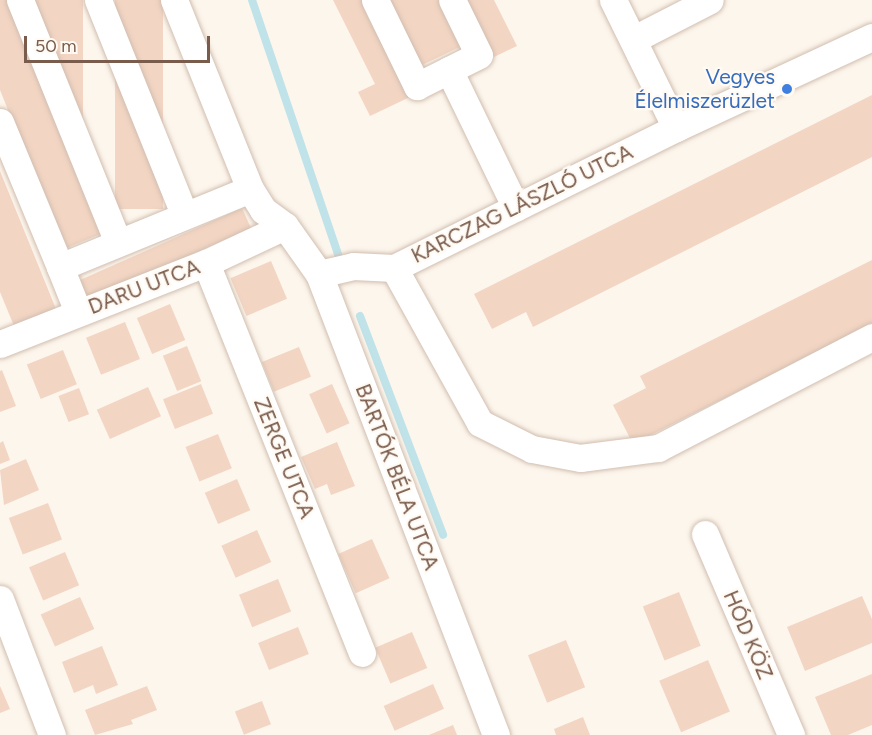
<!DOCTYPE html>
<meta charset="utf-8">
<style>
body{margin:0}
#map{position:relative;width:872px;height:735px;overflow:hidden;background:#fdf6ec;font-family:Figtree,sans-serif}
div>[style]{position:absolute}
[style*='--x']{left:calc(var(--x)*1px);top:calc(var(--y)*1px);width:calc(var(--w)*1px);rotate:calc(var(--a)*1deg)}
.stream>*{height:8px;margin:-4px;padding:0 4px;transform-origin:4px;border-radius:4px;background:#bfe3e8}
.building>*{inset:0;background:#f3d5c3;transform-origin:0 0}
.roads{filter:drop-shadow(0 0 2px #d1beb0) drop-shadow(0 0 2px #d1beb0)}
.minor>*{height:27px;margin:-13.5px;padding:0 13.5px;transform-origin:13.5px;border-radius:13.5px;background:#fff}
.dots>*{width:16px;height:16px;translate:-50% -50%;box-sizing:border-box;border:3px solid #fffaf3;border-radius:50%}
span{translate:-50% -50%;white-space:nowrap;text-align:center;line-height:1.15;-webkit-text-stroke:4.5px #fffaf3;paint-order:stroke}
.shop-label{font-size:21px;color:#366cbe}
.right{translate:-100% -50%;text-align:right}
.street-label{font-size:21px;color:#7a5c4d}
.scale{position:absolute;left:24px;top:36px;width:186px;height:27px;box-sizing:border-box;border:3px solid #7a5c4d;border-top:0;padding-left:8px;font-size:18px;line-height:21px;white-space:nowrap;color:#7a5c4d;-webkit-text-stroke:4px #fffaf3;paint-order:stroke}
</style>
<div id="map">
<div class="stream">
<div style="--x:252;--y:0;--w:278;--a:71.3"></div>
<div style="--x:360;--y:316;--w:234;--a:69.2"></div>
</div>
<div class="building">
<div style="clip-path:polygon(0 0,9px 0,103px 233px,64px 249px,0 90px)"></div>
<div style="left:35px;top:0;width:48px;height:239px"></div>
<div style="left:115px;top:0;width:48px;height:209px"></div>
<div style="clip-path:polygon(333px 0,362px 0,410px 97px,370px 116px,358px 92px,375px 84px)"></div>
<div style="clip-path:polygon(387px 0,444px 0,466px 44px,420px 66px)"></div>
<div style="clip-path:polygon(466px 0,494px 0,517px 46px,494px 57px)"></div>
<div style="clip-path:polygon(872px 95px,872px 157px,533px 327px,526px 312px,492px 329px,474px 294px)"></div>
<div style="clip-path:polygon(0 171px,56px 309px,14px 326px,0 292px)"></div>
<div style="left:242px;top:208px;width:22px;height:184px;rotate:66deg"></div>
<div style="clip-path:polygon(872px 260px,872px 324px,633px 444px,613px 405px,646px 388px,640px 376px)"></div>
<div style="left:271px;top:261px;width:41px;height:44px;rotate:67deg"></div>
<div style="left:170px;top:304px;width:39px;height:36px;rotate:67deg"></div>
<div style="left:125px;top:322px;width:40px;height:42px;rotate:68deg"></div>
<div style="left:187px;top:346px;width:38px;height:26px;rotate:68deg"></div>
<div style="left:299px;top:347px;width:32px;height:40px;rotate:68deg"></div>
<div style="left:63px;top:350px;width:37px;height:39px;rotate:68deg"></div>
<div style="clip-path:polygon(2px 370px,16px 406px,0 412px,0 371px)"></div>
<div style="left:201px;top:384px;width:32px;height:41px;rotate:68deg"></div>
<div style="left:332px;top:384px;width:43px;height:25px;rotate:66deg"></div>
<div style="left:148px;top:387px;width:32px;height:56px;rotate:66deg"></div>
<div style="left:79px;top:388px;width:28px;height:22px;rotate:69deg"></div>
<div style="left:218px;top:434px;width:37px;height:35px;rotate:68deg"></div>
<div style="clip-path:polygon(3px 441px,10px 460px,0 464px,0 443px)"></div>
<div style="clip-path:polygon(337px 442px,355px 486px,331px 495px,327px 484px,315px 489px,301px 457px)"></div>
<div style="clip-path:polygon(26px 459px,39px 490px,4px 505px,0 470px)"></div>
<div style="left:237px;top:479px;width:34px;height:35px;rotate:67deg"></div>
<div style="left:48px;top:503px;width:39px;height:42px;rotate:69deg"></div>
<div style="left:257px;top:530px;width:35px;height:39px;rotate:66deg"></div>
<div style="left:372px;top:539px;width:43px;height:37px;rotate:66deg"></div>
<div style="left:65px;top:552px;width:36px;height:39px;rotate:67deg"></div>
<div style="left:278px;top:579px;width:35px;height:42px;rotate:68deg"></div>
<div style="left:679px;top:592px;width:58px;height:39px;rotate:68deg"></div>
<div style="clip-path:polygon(862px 596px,872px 619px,872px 643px,805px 671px,787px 627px)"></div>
<div style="left:80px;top:597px;width:35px;height:43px;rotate:66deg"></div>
<div style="left:298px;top:627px;width:29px;height:43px;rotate:68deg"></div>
<div style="left:412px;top:632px;width:39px;height:40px;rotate:67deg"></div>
<div style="left:566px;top:640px;width:51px;height:41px;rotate:68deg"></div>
<div style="clip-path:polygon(102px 646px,118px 685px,96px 694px,93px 685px,74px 693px,62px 662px)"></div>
<div style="left:708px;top:660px;width:56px;height:53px;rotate:67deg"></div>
<div style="clip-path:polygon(872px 674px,872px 725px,848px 735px,831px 735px,815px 697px)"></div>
<div style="left:433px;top:684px;width:27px;height:54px;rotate:66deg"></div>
<div style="clip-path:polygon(0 686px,10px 709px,0 713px)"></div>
<div style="clip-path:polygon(147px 686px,157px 710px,131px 720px,133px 724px,95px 735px,85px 710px)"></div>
<div style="left:262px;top:701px;width:25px;height:29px;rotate:69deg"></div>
<div style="clip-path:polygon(583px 717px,590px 735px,556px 735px,554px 729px)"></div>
<div style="clip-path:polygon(453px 725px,457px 735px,429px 735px)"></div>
</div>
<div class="roads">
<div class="minor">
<div style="--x:20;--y:0;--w:261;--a:68"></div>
<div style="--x:98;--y:0;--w:231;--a:68.1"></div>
<div style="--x:174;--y:0;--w:204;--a:68.1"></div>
<div style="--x:250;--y:189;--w:25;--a:58"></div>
<div style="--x:263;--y:210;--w:27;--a:36"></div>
<div style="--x:285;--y:226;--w:59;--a:54.7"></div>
<div style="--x:319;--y:274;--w:494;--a:69"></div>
<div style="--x:375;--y:0;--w:96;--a:64"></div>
<div style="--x:417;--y:86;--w:69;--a:-26.6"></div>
<div style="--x:479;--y:55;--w:61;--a:-116.1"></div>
<div style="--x:634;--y:39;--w:85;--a:-27.2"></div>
<div style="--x:449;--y:70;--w:153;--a:64.1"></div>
<div style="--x:0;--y:122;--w:157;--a:67.5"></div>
<div style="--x:60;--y:267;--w:205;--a:-22.3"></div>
<div style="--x:676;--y:128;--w:216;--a:-24.9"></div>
<div style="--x:206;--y:263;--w:420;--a:68.2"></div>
<div style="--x:60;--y:267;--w:48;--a:68.2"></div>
<div style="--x:394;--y:268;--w:177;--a:61"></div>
<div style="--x:480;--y:423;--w:58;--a:26.6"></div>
<div style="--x:532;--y:449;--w:49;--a:10.6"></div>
<div style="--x:580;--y:458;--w:79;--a:-7.3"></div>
<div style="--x:658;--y:448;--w:241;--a:-27.4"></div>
<div style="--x:319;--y:274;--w:35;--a:-13"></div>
<div style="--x:353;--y:266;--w:41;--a:2.8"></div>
<div style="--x:394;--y:268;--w:315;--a:-26.4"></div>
<div style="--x:676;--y:128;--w:143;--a:-116.2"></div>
<div style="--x:0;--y:344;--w:221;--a:-21.5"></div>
<div style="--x:206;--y:263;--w:87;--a:-25.1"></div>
<div style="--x:705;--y:534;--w:219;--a:66.8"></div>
<div style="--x:0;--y:599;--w:146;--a:69.1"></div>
</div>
</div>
<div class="dots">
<div style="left:787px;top:89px;background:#3f7fe0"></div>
</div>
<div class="shop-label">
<span class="right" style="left:775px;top:89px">Vegyes<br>Élelmiszerüzlet</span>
</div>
<div class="street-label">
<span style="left:522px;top:204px;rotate:-26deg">KARCZAG LÁSZLÓ UTCA</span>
<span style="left:144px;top:287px;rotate:-21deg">DARU UTCA</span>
<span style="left:284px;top:458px;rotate:68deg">ZERGE UTCA</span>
<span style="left:397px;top:477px;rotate:69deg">BARTÓK BÉLA UTCA</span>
<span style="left:748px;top:635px;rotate:67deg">HÓD KÖZ</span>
</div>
<div class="scale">50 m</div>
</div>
